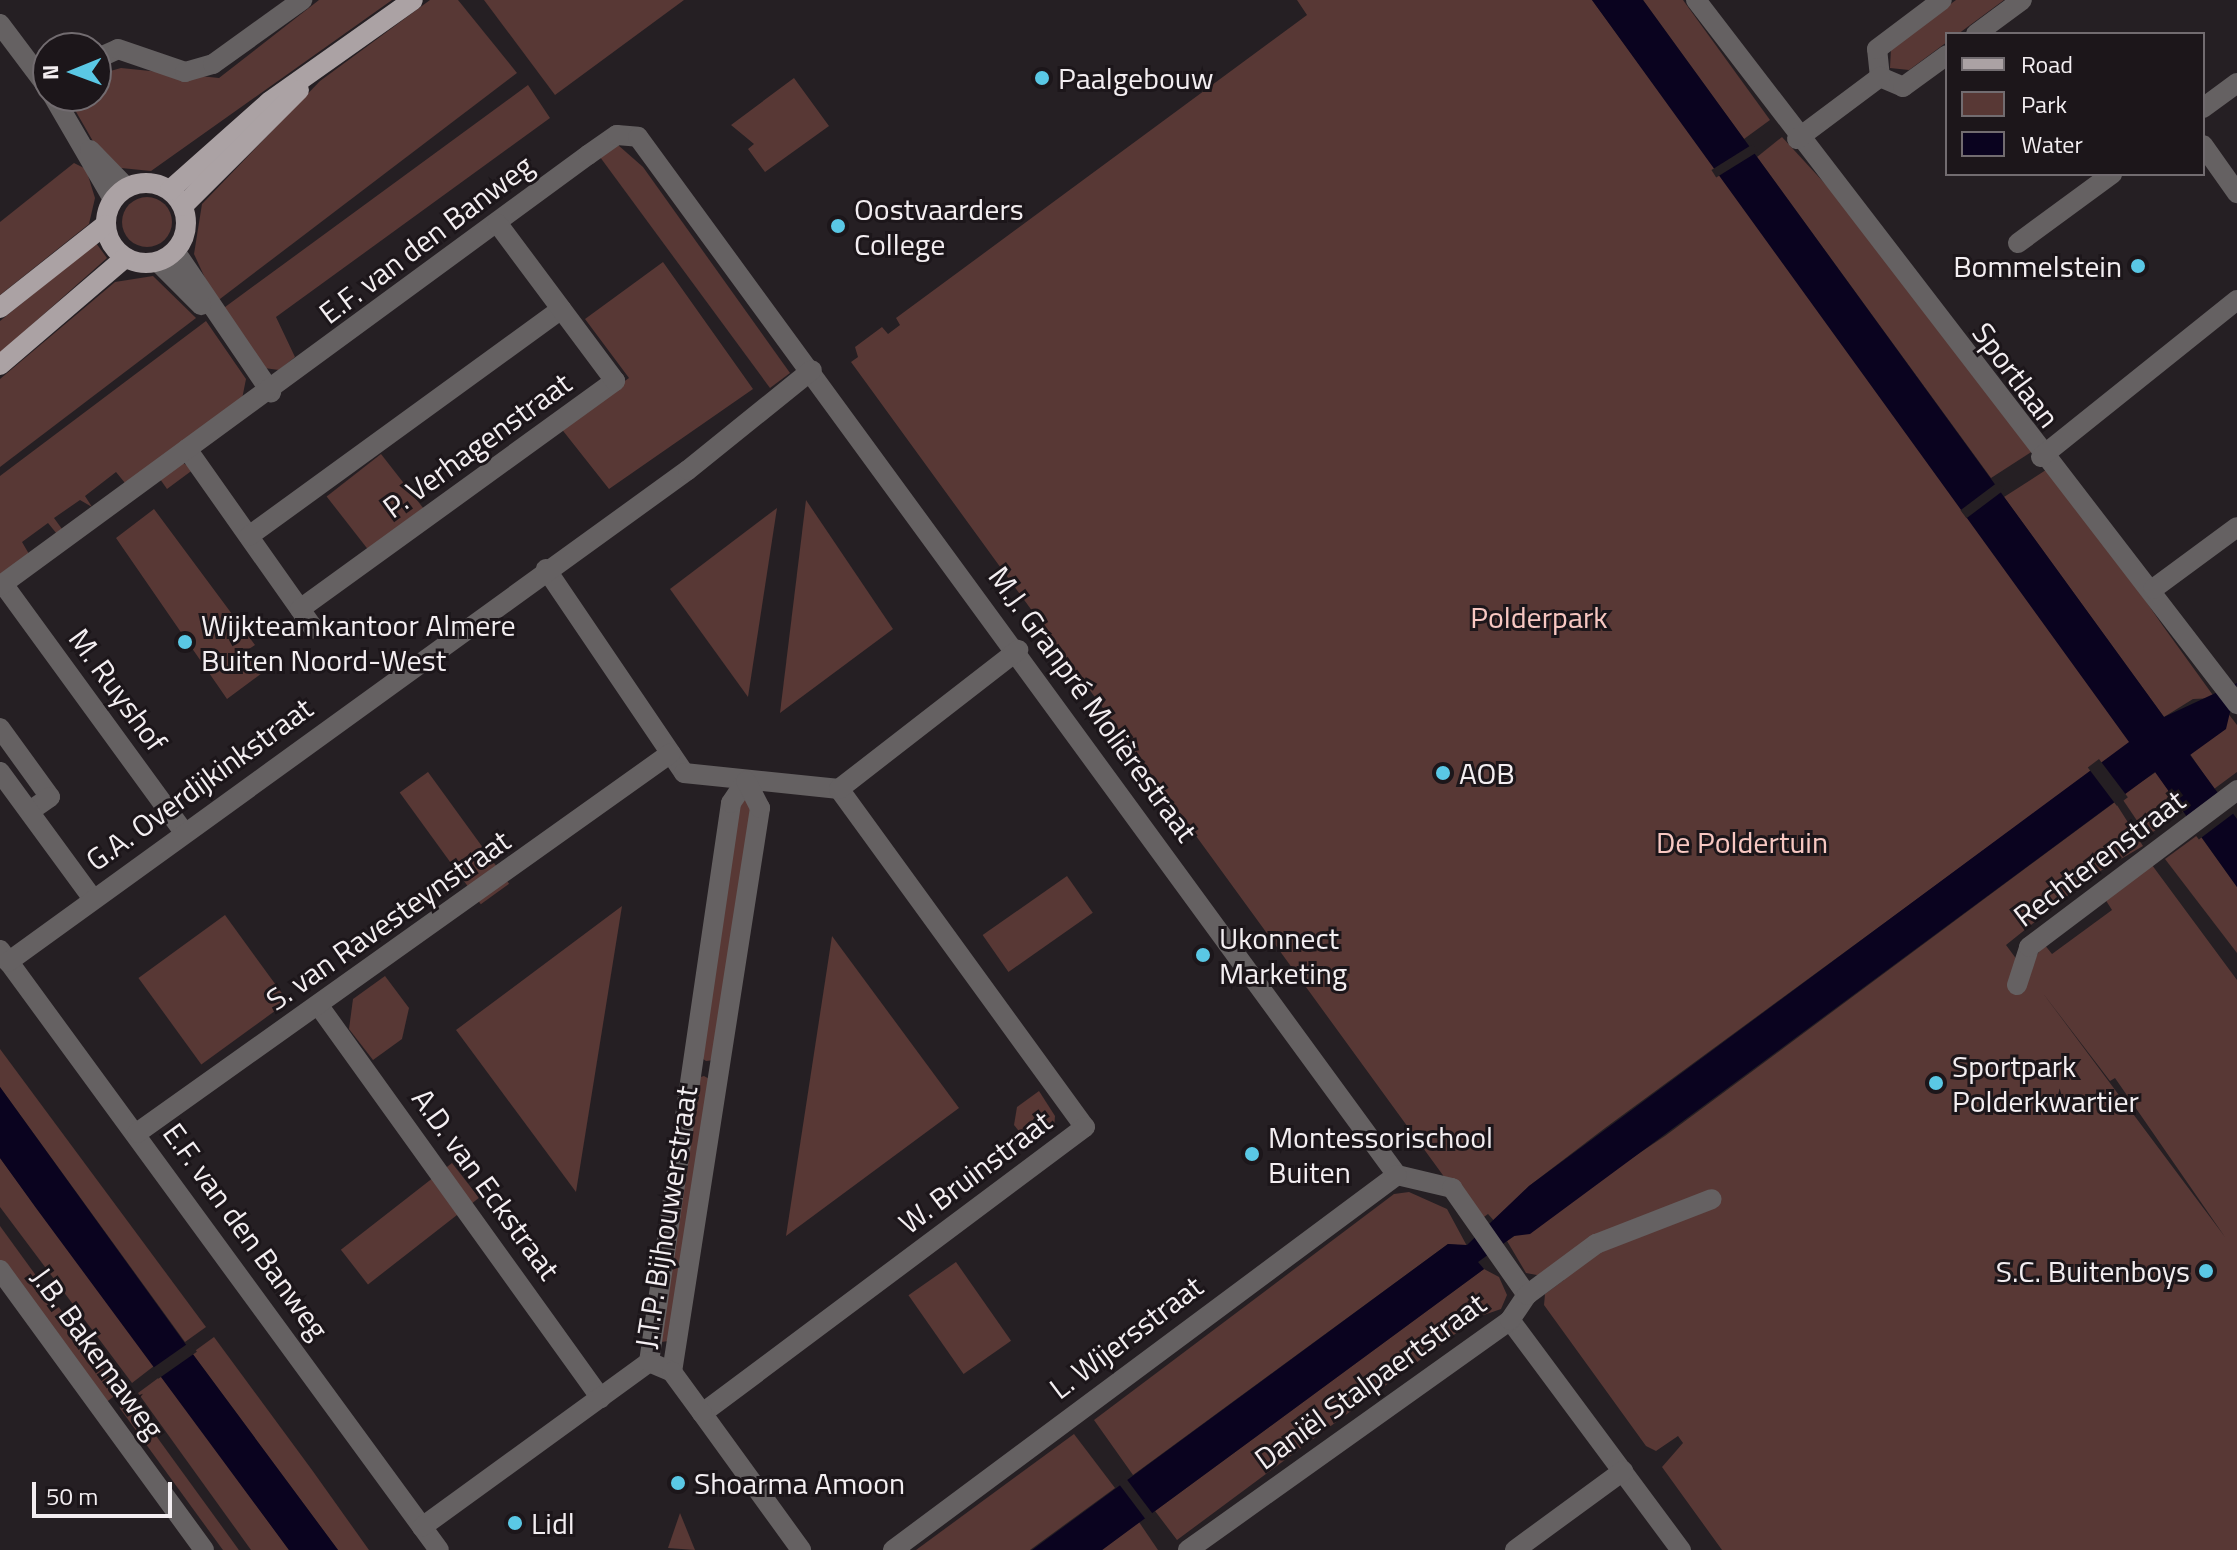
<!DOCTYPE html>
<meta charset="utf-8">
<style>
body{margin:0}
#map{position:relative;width:2237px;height:1550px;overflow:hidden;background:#251f23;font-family:"Titillium Web",sans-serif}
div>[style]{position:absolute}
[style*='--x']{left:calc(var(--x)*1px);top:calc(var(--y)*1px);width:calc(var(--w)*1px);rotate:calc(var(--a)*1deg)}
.green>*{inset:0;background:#583835;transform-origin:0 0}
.round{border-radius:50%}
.water>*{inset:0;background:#0a031f}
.pier>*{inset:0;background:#251f23;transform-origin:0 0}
.minor>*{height:20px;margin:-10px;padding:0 10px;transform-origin:10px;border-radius:10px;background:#656162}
.major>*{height:20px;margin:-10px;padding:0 10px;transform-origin:10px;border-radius:10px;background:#aba2a4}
.major>.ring{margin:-10px;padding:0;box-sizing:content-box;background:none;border:20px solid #aba2a4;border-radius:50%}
.dots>*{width:22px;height:22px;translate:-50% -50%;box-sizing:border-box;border:4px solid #1c161a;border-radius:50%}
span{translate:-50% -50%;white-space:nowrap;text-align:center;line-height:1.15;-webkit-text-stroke:6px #1c161a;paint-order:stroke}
.poi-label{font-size:30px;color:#f3eef1}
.left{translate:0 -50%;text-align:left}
.right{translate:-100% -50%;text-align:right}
.street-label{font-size:30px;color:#f3eef1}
.park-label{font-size:30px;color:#f8c8c2}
.legend{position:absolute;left:1945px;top:32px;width:260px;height:144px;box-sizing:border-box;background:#1c161a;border:2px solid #726c70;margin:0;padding:10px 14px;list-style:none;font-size:24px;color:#f3eef1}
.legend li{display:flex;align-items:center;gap:16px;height:40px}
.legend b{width:40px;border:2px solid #726c70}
.north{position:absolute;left:32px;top:32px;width:80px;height:80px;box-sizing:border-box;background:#1c161a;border:2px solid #726c70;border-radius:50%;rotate:269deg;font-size:22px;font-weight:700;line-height:32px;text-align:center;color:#f3eef1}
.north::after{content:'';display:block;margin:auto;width:28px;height:36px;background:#5ac8e5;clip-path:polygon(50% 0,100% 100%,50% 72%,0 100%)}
.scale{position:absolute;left:32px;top:1482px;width:140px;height:36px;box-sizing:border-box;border:4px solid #f3eef1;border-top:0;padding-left:10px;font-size:24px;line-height:28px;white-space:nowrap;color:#f3eef1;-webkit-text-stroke:6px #1c161a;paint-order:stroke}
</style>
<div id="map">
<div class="green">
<div style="clip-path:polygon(319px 0,392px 0,151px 171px,121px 168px,94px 143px,67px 96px,96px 96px,96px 75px,121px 68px,219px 78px)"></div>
<div style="clip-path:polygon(430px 0,458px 0,517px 73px,216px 302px,194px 254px,202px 204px,320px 81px)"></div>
<div style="clip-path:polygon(484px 0,684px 0,555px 95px)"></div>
<div style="clip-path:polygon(1297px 0,1592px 0,2135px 739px,1605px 1128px,1529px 1186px,1496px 1223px,1488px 1214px,1477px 1222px,851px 362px,858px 357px,855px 347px,882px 327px,888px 334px,900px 325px,896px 318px,1307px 15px)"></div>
<div style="clip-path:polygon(1643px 0,1683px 0,1770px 120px,1744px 139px)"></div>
<div style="clip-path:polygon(1956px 0,2004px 0,1958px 34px,1947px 34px,1947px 42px,1909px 70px,1890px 68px,1891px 48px)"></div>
<div style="clip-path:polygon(794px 78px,829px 126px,765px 172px,748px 149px,754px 144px,731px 125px)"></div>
<div style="clip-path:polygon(528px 85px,550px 118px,276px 317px,295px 357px,279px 370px,264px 368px,221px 310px)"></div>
<div style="clip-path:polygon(1782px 137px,1840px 200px,2036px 449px,1991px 478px,1757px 157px)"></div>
<div style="clip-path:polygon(618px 145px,643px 167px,790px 373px,770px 388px,600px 157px)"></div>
<div style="clip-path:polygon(74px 163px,86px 169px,95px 198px,89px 224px,0 295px,0 222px)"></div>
<div class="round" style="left:122px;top:197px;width:50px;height:50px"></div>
<div style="clip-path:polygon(96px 243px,107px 258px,0 353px,0 321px)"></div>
<div style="clip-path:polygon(663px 262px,753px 389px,609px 489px,560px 427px,629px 378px,585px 319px)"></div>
<div style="clip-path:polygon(153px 276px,196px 318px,0 467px,0 379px,115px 282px)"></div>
<div style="clip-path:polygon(206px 321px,246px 379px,242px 399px,125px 483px,116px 472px,85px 496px,92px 507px,80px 500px,54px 518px,62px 529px,57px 534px,48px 523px,22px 542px,29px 554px,0 575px,0 476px)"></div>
<div style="left:381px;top:454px;width:71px;height:69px;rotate:52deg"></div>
<div style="clip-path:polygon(183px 463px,194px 469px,167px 489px,160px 479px)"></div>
<div style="clip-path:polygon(2052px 466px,2163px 626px,2215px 698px,2193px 699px,2164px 717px,2004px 497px)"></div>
<div style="clip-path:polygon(806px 500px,893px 629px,780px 713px)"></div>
<div style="clip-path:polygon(777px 508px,748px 697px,670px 589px)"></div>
<div style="clip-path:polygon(154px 509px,255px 645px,246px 651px,262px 673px,227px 699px,116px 538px)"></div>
<div style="clip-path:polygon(2227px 712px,2237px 725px,2237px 772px,2214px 789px,2190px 754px,2225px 729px)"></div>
<div style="left:428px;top:772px;width:138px;height:35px;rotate:54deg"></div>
<div style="left:2156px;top:772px;width:48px;height:43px;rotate:56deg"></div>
<div style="clip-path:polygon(741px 798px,755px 802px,715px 1060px,706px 1061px,700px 1057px)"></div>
<div style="clip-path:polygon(evenodd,2115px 802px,2143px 846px,2092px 876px,2006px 945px,2026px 972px,2044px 944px,2052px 954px,2112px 910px,2105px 899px,2152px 865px,2237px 980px,2237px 1550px,1722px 1550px,1662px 1467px,1683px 1443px,1678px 1436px,1656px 1451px,1646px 1446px,1544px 1305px,1545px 1294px,1564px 1280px,1526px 1273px,1507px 1241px,1665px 1136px,2115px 802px,2042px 992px,2110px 1081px,2115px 1078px,2225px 1237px,2042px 992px)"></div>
<div style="clip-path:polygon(2199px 834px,2237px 887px,2237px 953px,2165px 859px)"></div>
<div style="left:1067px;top:876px;width:45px;height:103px;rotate:55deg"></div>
<div style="clip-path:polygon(622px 906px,576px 1192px,456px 1030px)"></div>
<div style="left:225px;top:915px;width:107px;height:107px;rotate:54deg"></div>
<div style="clip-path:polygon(832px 936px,959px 1108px,786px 1236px)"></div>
<div style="clip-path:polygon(385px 976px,409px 1008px,402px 1039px,373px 1060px,349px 1029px,353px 999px)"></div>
<div style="clip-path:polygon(0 1049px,206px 1327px,185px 1342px,0 1087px)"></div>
<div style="clip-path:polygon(704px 1076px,711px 1080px,669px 1341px,661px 1342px,697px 1078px)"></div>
<div style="clip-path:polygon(1039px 1091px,1055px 1116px,1054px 1128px,1030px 1145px,1014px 1125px,1017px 1107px)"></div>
<div style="clip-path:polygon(0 1158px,154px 1366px,132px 1383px,0 1207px)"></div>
<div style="left:452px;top:1163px;width:44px;height:141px;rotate:52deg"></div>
<div style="clip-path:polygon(1409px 1192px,1447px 1209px,1467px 1246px,1448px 1244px,1133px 1475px,1094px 1420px,1394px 1194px)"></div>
<div style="left:0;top:1226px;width:205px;height:20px;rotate:54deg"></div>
<div style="left:956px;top:1262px;width:96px;height:58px;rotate:55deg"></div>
<div style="clip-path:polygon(1484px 1269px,1499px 1277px,1507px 1295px,1501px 1309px,1478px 1317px,1177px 1540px,1155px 1511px)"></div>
<div style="clip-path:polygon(214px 1337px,312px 1470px,369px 1550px,338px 1550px,192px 1353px)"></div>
<div style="clip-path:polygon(161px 1376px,198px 1425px,289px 1550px,251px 1550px,138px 1393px)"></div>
<div style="left:130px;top:1400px;width:185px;height:13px;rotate:54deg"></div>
<div style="clip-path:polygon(1074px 1434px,1115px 1488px,1030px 1550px,916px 1550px)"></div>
<div style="clip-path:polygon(680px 1513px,695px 1550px,668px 1548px)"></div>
<div style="clip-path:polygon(1139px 1522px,1158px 1550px,1102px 1550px)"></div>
</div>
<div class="water">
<div style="clip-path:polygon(1592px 0,1643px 0,2164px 717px,2237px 683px,2226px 729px,2190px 755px,2237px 819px,2237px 887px,2155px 772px,1530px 1234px,1514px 1236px,1478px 1262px,1484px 1269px,1102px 1550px,1032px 1550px,1448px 1244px,1467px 1245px,1529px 1186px,2129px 742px)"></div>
<div style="clip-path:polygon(0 1087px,192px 1353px,338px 1550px,289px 1550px,36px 1208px,0 1158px)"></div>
</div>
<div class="pier">
<div style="left:1753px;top:144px;width:9px;height:49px;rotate:58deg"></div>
<div style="left:1998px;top:482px;width:10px;height:47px;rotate:53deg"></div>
<div style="left:2099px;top:759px;width:48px;height:14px;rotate:53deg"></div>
<div style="left:2220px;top:791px;width:26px;height:46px;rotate:53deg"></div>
<div style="left:190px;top:1342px;width:12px;height:47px;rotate:55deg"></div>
<div style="left:1125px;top:1477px;width:49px;height:9px;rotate:53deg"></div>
</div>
<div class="minor">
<div style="--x:1696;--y:0;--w:888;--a:52.46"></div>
<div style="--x:0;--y:24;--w:80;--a:53.1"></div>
<div style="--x:1976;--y:34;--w:57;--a:-36.5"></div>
<div style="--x:96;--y:59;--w:24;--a:-24"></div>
<div style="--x:118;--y:49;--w:71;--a:18.9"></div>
<div style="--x:185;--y:72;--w:29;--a:-16"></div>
<div style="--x:213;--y:64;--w:110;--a:-35.7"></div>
<div style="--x:1880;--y:77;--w:28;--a:-96"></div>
<div style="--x:1877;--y:49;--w:81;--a:-37"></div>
<div style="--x:1880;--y:77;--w:25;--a:23"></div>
<div style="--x:1903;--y:87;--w:54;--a:-36"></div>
<div style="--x:53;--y:96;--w:119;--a:59.8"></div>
<div style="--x:2203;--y:108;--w:42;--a:-36.3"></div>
<div style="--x:1797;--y:139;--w:104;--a:-36.8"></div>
<div style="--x:2203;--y:145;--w:59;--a:54.7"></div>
<div style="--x:90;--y:150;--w:52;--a:45.8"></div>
<div style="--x:2018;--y:243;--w:117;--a:-36.3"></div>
<div style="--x:175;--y:251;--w:171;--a:55.8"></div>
<div style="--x:158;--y:262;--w:61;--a:45"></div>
<div style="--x:187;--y:449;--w:220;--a:54.8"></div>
<div style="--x:2041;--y:457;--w:251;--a:-38.7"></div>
<div style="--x:249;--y:536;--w:386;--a:-36"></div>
<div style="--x:546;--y:569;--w:246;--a:55.9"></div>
<div style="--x:684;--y:773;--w:156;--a:5.9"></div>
<div style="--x:839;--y:789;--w:418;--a:54"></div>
<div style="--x:1085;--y:1127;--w:478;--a:143.2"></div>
<div style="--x:702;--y:1413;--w:169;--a:54.1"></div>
<div style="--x:3;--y:584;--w:307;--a:53.9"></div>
<div style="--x:0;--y:586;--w:729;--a:-36.24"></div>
<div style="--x:588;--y:155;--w:35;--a:-35"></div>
<div style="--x:617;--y:135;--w:21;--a:5"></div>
<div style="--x:638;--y:137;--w:1286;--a:53.83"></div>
<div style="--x:1397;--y:1175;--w:57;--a:13.3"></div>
<div style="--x:1452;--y:1188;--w:131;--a:55"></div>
<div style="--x:2153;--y:589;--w:104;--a:-36.4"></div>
<div style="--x:300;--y:609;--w:389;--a:-35.9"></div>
<div style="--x:615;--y:381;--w:196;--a:-126.7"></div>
<div style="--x:0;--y:728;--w:85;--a:54.1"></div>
<div style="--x:50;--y:797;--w:24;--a:145"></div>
<div style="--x:0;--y:772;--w:157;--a:53.8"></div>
<div style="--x:839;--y:789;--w:227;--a:-37.8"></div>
<div style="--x:0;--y:950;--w:743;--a:53.81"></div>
<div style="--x:8;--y:962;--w:839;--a:-35.89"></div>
<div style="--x:688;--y:470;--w:159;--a:-38.9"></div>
<div style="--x:2017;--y:985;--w:40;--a:-72"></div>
<div style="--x:2029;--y:947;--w:261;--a:-37"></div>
<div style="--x:319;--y:1006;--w:483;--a:54.3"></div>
<div style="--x:137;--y:1133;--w:655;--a:-35.44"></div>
<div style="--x:0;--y:1270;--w:346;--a:53.9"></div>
<div style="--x:1510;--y:1320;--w:287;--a:53.4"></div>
<div style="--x:649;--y:1362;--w:565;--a:-81.65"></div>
<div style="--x:731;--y:803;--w:27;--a:-56"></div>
<div style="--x:672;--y:1372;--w:571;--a:-81.13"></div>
<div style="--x:760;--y:808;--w:30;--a:-117"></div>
<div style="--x:422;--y:1527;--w:281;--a:-36"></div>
<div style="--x:649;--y:1362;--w:25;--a:23"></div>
<div style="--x:672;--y:1372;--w:51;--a:53.8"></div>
<div style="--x:893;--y:1550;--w:628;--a:-36.65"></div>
<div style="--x:1188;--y:1550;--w:396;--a:-35.5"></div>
<div style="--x:1510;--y:1320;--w:30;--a:-56"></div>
<div style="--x:1527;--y:1295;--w:86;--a:-36.5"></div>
<div style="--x:1596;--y:1244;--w:124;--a:-21.2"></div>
<div style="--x:1515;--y:1550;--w:134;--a:-36.2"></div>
</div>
<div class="major">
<div class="ring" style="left:106px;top:183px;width:60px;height:60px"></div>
<div style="--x:170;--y:190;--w:132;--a:-41.6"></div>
<div style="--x:269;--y:102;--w:176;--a:-35.3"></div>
<div style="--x:183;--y:206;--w:164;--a:-45"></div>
<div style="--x:0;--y:308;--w:134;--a:-38.3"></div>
<div style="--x:0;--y:365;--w:165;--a:-40.6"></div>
</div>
<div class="dots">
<div style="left:1042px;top:78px;background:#5ac8e5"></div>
<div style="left:838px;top:226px;background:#5ac8e5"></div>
<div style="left:2138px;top:266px;background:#5ac8e5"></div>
<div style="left:185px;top:642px;background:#5ac8e5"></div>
<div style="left:1443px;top:773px;background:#5ac8e5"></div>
<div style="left:1203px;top:955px;background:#5ac8e5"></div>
<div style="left:1936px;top:1083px;background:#5ac8e5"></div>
<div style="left:1252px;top:1154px;background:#5ac8e5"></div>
<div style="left:2206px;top:1271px;background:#5ac8e5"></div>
<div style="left:678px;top:1483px;background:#5ac8e5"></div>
<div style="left:515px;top:1523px;background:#5ac8e5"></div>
</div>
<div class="poi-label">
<span class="left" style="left:1058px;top:78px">Paalgebouw</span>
<span class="left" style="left:854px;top:226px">Oostvaarders<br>College</span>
<span class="right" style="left:2122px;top:266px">Bommelstein</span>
<span class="left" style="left:201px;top:642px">Wijkteamkantoor Almere<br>Buiten Noord-West</span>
<span class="left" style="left:1459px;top:773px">AOB</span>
<span class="left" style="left:1219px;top:955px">Ukonnect<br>Marketing</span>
<span class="left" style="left:1952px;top:1083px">Sportpark<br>Polderkwartier</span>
<span class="left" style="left:1268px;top:1154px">Montessorischool<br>Buiten</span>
<span class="right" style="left:2190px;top:1271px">S.C. Buitenboys</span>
<span class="left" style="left:694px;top:1483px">Shoarma Amoon</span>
<span class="left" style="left:531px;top:1523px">Lidl</span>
</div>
<div class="street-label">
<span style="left:426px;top:239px;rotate:-37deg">E.F. van den Banweg</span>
<span style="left:2016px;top:375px;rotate:53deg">Sportlaan</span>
<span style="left:477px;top:445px;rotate:-36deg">P. Verhagenstraat</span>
<span style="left:118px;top:690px;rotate:54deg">M. Ruyshof</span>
<span style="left:1093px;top:704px;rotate:54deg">M.J. Granpré Molièrestraat</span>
<span style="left:199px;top:784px;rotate:-36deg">G.A. Overdijkinkstraat</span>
<span style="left:2099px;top:858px;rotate:-37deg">Rechterenstraat</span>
<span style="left:388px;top:920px;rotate:-35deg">S. van Ravesteynstraat</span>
<span style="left:975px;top:1172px;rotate:-37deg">W. Bruinstraat</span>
<span style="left:486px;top:1184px;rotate:54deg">A.D. van Eckstraat</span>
<span style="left:666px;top:1217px;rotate:-81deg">J.T.P. Bijhouwerstraat</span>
<span style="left:246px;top:1231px;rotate:54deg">E.F. van den Banweg</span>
<span style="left:1126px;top:1337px;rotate:-37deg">L. Wijersstraat</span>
<span style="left:98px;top:1353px;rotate:54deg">J.B. Bakemaweg</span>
<span style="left:1370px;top:1381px;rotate:-36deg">Daniël Stalpaertstraat</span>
</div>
<div class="park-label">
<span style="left:1539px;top:617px">Polderpark</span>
<span style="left:1742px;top:842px">De Poldertuin</span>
</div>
<ul class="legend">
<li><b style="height:10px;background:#aba2a4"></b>Road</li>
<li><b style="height:22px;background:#583835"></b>Park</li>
<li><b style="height:22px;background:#0a031f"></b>Water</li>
</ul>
<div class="north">N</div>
<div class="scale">50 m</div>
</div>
